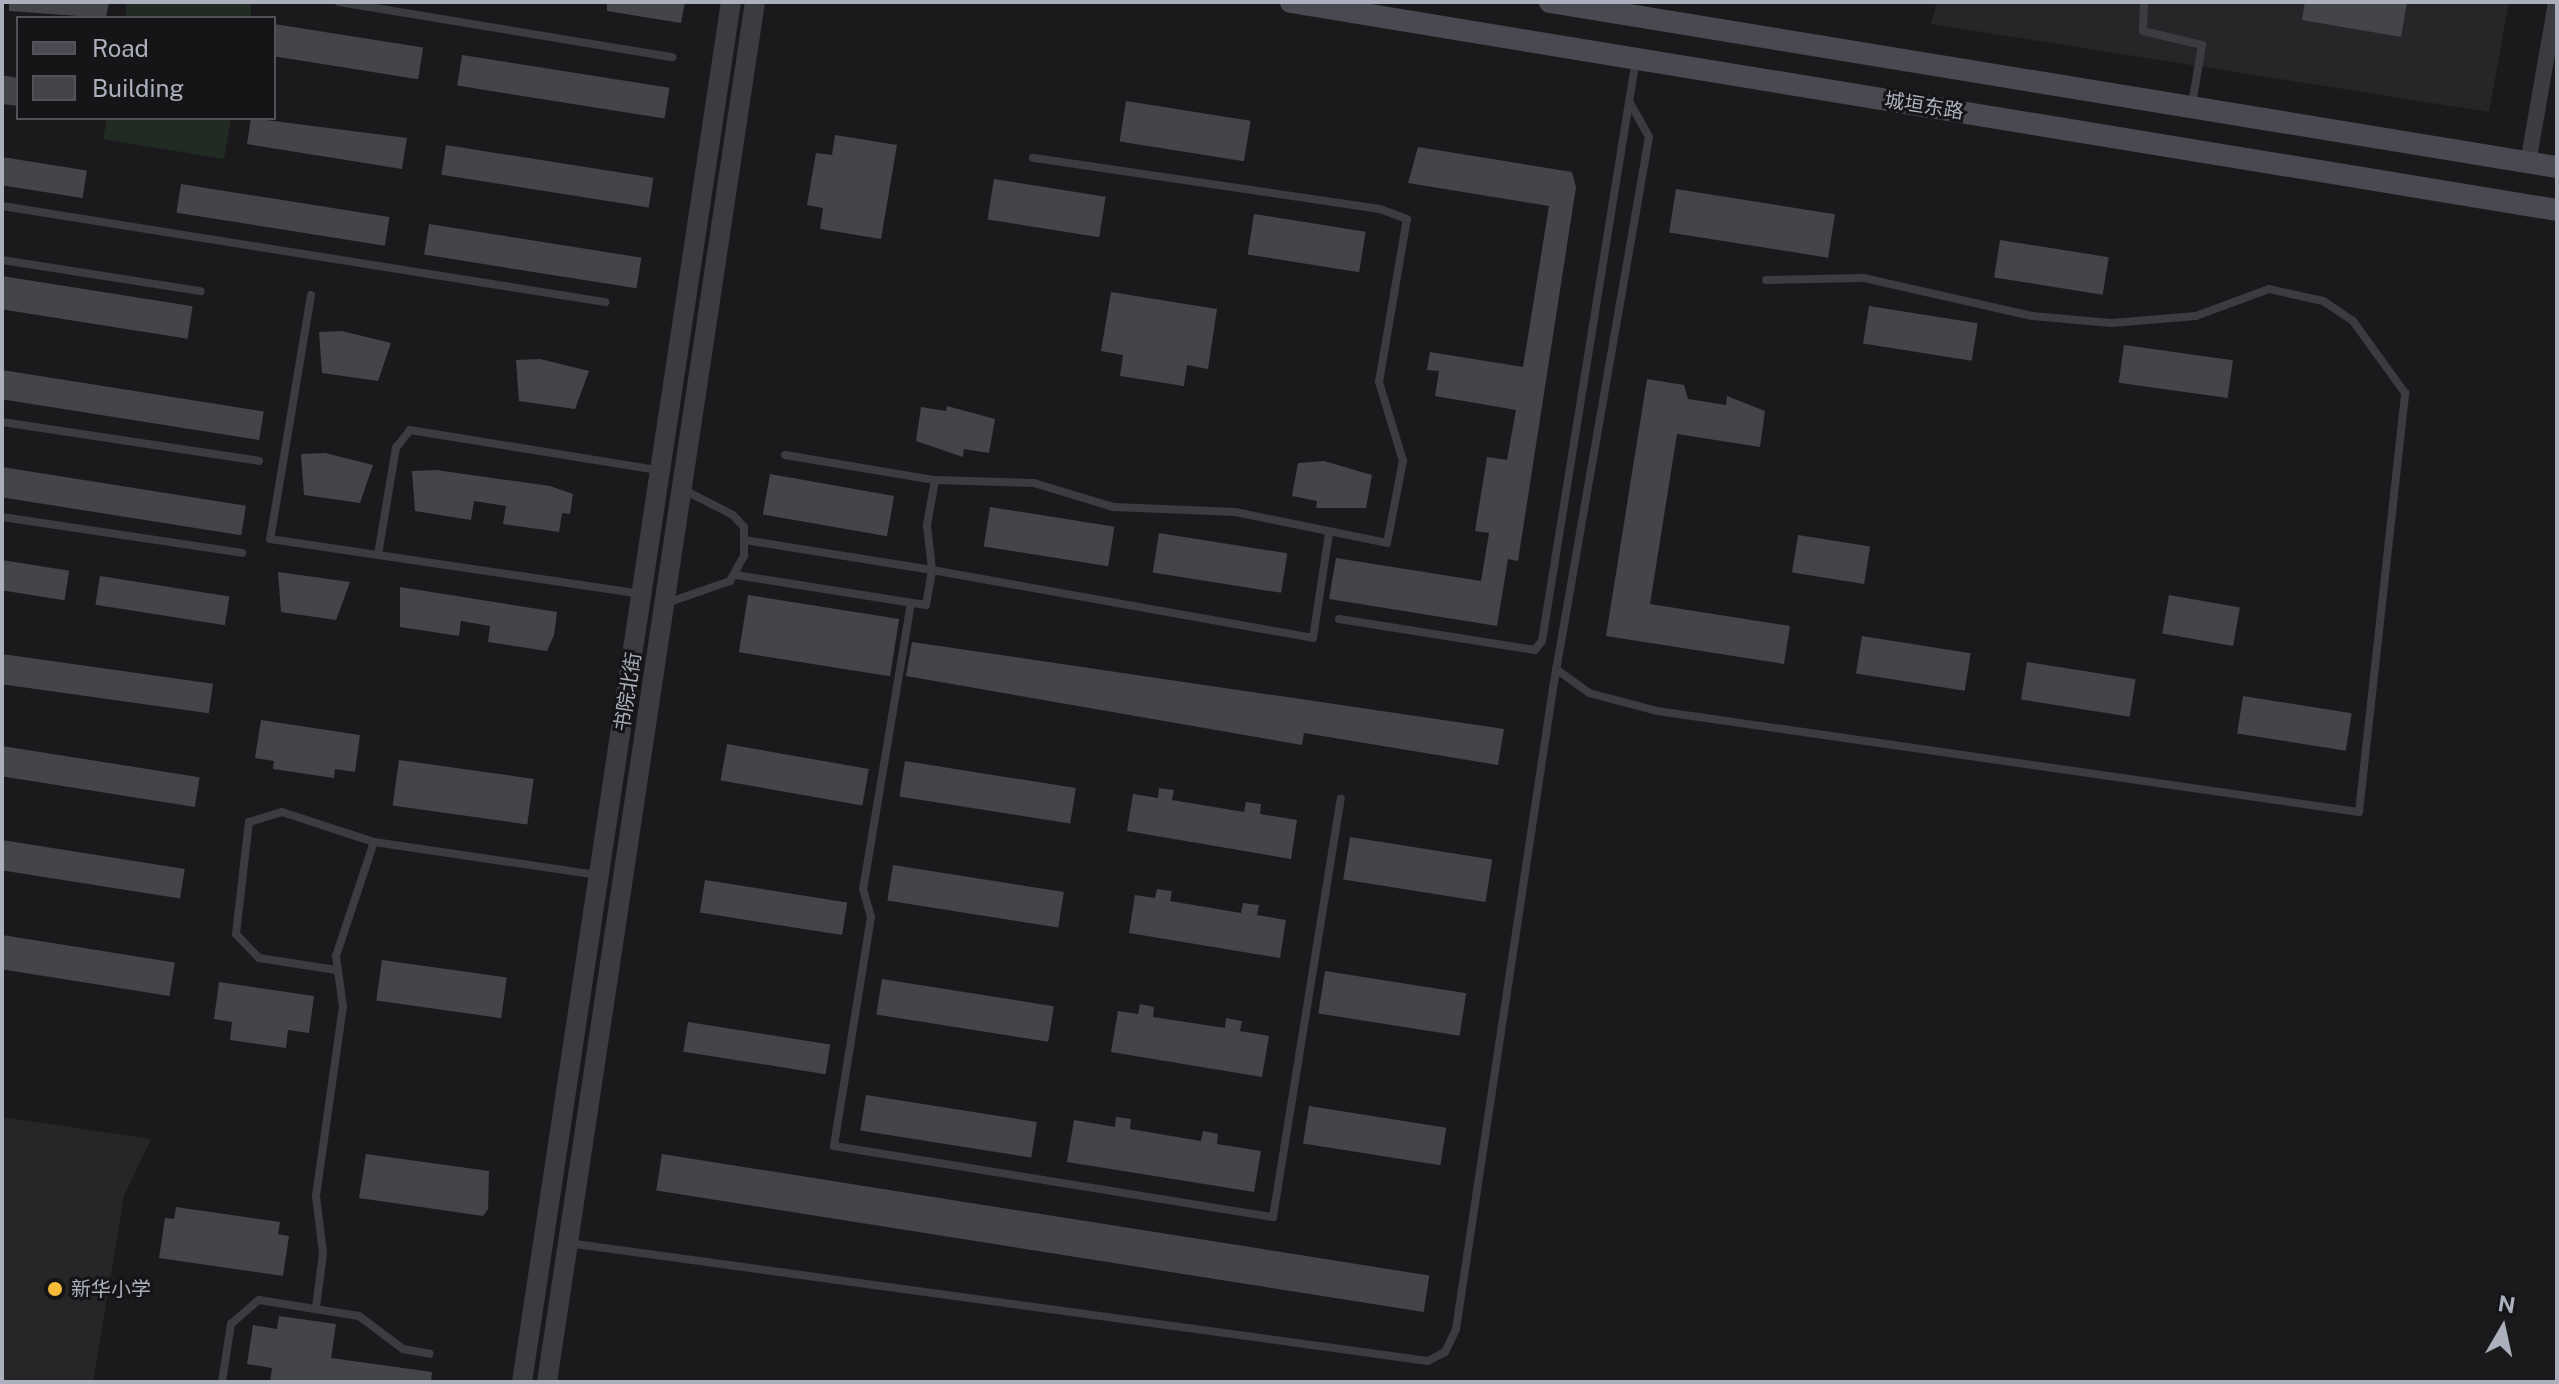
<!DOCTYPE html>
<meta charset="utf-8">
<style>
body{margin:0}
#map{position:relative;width:2559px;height:1384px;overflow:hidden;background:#1a1a1c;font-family:"Public Sans","Noto Sans SC",sans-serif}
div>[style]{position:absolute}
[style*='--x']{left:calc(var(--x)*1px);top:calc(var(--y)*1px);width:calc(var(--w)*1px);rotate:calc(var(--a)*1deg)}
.built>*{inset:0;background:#262629}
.green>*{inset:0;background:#212b23;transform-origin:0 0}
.building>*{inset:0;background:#444549;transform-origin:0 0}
.service>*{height:8px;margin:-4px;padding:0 4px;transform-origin:4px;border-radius:4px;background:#3b3c41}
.minor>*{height:16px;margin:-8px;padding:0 8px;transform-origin:8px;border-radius:8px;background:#3b3c41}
.tertiary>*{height:20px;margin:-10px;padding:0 10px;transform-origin:10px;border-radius:10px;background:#3b3c41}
.secondary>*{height:22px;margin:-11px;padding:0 11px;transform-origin:11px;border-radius:11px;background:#494a51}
.dots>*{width:22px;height:22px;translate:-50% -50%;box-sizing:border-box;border:4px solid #151517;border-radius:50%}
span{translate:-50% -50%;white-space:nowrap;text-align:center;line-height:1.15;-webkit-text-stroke:6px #151517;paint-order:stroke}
.street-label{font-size:20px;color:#acb0bc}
.poi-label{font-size:20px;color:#acb0bc}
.left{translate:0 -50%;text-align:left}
.frame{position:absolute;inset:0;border:4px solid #acb0bc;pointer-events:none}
.legend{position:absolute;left:16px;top:16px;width:260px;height:104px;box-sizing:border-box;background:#151517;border:2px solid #515359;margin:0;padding:10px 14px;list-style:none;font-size:24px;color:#acb0bc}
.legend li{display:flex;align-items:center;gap:16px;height:40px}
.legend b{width:40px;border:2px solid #515359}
.north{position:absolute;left:2463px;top:1288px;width:80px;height:80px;-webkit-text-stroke:6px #151517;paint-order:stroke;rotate:9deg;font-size:22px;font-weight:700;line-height:32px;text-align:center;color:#acb0bc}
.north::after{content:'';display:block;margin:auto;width:28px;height:36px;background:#acb0bc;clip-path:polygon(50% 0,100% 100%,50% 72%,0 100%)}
</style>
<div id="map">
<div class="built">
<div style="clip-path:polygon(1937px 2px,2509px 2px,2489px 112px,1931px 24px)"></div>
<div style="clip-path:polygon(2px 1117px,151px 1139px,124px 1196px,93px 1382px,2px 1382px)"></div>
</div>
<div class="green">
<div style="left:126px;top:2px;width:125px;height:16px"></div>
<div style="clip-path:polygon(107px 118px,231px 118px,224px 159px,103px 139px)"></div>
</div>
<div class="building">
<div style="clip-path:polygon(9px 2px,109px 2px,106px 18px,9px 11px)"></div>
<div style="clip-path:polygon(607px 2px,685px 2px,681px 23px,607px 11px)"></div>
<div style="clip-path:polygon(2305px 2px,2407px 2px,2401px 37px,2302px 20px)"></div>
<div style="left:274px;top:24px;width:151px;height:32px;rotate:9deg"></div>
<div style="left:462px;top:55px;width:210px;height:31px;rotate:9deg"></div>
<div style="clip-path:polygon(2px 75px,18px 78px,18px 106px,2px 104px)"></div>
<div style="left:1126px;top:101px;width:126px;height:41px;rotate:9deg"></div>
<div style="clip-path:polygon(251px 118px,407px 138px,402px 169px,247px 144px)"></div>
<div style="clip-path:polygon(835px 135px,897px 145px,881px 239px,820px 229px,823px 208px,807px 205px,816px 153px,832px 155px)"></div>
<div style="left:446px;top:145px;width:210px;height:30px;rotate:9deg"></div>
<div style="clip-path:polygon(1418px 147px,1572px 172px,1576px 187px,1518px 561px,1508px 559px,1497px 626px,1329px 599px,1336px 558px,1481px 581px,1489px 533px,1475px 531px,1487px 457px,1507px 460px,1516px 410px,1435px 396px,1439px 371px,1427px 370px,1430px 352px,1523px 367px,1549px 206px,1408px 183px)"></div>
<div style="left:2px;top:157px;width:86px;height:28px;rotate:9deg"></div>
<div style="left:994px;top:179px;width:113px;height:41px;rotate:9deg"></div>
<div style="left:181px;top:184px;width:211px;height:29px;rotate:9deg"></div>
<div style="left:1676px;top:189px;width:161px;height:44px;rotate:9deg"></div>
<div style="left:1254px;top:214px;width:113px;height:41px;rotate:9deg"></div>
<div style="left:429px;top:224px;width:215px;height:31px;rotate:9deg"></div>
<div style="left:2000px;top:240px;width:110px;height:38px;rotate:9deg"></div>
<div style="left:2px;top:276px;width:193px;height:33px;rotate:9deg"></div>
<div style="clip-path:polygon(1111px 292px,1217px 309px,1208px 369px,1187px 365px,1184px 386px,1120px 376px,1123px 355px,1101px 351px)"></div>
<div style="left:1869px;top:306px;width:110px;height:38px;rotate:9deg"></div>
<div style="clip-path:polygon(342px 331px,391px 343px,378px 381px,322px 373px,319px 332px)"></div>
<div style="left:2124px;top:345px;width:110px;height:38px;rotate:8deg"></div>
<div style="clip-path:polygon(540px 359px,589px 371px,575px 409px,519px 401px,516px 360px)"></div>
<div style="left:2px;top:370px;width:265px;height:29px;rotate:9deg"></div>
<div style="clip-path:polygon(1647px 379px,1684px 385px,1688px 399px,1726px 405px,1727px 396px,1765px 411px,1760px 447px,1677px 434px,1650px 604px,1790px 626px,1784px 664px,1606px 636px)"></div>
<div style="clip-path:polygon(947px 406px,995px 419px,989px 453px,964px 449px,963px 457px,916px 441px,921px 407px,946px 411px)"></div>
<div style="clip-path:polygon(325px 453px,373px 465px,360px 503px,304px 495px,301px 454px)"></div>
<div style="clip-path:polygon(1324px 461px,1372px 475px,1366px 508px,1316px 508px,1317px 501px,1292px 496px,1298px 463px)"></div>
<div style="left:2px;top:467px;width:247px;height:30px;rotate:9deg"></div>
<div style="clip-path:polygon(436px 470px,550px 486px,573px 494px,570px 514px,562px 513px,559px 532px,503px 524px,506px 506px,474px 501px,471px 520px,415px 511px,412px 471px)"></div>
<div style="left:770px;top:474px;width:126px;height:41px;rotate:10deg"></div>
<div style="left:990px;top:507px;width:126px;height:40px;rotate:9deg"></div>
<div style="left:1159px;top:533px;width:130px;height:40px;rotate:9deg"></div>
<div style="left:1798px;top:535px;width:73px;height:38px;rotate:9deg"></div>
<div style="left:2px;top:560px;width:68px;height:30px;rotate:9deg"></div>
<div style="clip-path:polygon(278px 572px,350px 582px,336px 620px,281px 612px)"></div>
<div style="left:100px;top:576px;width:131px;height:29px;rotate:9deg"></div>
<div style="clip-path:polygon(400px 587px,557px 612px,554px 635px,547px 651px,488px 642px,490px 626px,461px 621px,459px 636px,400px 627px)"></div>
<div style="left:748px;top:595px;width:153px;height:58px;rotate:9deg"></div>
<div style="left:2169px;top:595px;width:72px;height:39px;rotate:10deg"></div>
<div style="left:1862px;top:636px;width:110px;height:38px;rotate:9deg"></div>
<div style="clip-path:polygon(912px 642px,1504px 729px,1498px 765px,1304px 733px,1302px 745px,906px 676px)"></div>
<div style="left:2px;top:654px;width:213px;height:30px;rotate:8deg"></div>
<div style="left:2027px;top:662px;width:110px;height:38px;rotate:9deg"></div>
<div style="left:2243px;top:696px;width:110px;height:38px;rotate:9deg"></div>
<div style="clip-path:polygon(261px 720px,360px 735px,355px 772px,335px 769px,334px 778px,273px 769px,274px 761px,255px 758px)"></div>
<div style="left:727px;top:744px;width:144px;height:37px;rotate:10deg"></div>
<div style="left:2px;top:746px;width:200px;height:30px;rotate:9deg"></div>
<div style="left:399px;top:760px;width:136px;height:46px;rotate:8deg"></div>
<div style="left:905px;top:761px;width:173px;height:36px;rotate:9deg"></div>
<div style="clip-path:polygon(1159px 788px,1174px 790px,1172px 800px,1244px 812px,1246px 802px,1261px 804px,1260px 814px,1297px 820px,1291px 859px,1127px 831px,1133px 794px,1158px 798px)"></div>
<div style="left:1350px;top:837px;width:144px;height:43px;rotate:9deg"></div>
<div style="left:2px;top:840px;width:185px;height:30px;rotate:9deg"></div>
<div style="left:893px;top:865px;width:173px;height:36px;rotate:9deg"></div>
<div style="left:705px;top:880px;width:144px;height:33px;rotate:9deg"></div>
<div style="clip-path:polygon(1157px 889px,1172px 891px,1170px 901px,1241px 913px,1243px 903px,1259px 905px,1257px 915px,1286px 920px,1280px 958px,1129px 933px,1135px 895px,1155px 898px)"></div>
<div style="left:2px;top:935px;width:175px;height:34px;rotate:9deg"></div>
<div style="left:382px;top:960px;width:126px;height:41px;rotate:8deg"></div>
<div style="left:1325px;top:971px;width:143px;height:43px;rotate:9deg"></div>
<div style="left:882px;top:979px;width:174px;height:36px;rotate:9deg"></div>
<div style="clip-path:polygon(219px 982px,314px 996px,309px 1033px,288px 1030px,286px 1048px,230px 1040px,232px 1022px,214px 1019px)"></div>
<div style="clip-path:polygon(1140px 1004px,1154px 1007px,1153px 1017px,1225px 1028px,1226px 1018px,1242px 1021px,1240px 1031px,1269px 1036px,1262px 1077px,1111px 1052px,1118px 1011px,1138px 1014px)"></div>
<div style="left:688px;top:1022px;width:144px;height:30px;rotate:9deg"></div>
<div style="left:866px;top:1095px;width:173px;height:36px;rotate:9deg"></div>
<div style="left:1309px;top:1106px;width:139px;height:38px;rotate:9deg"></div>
<div style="clip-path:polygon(1116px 1117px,1131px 1119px,1130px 1129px,1201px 1141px,1203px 1131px,1218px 1134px,1217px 1144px,1261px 1151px,1254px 1192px,1067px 1162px,1074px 1120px,1115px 1127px)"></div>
<div style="clip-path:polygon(366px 1154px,489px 1171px,488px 1209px,483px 1216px,359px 1198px)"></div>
<div style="left:662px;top:1154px;width:777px;height:37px;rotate:9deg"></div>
<div style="clip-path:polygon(176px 1207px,280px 1222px,278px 1234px,289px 1236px,283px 1276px,159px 1258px,165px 1218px,174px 1219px)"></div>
<div style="clip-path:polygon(279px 1316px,336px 1324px,331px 1358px,432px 1372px,431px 1382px,270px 1382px,272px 1368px,247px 1364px,253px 1325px,277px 1329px)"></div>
</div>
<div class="service">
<div style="--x:339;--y:2;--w:338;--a:9.4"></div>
<div style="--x:2144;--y:2;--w:29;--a:92"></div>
<div style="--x:2143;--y:31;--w:61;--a:13.3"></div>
<div style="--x:2202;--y:45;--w:60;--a:99.6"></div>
<div style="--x:2;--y:206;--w:611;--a:9.05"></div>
<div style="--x:2;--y:260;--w:201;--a:8.9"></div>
<div style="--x:311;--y:295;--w:247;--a:99.5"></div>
<div style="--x:270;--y:539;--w:376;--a:8.4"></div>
<div style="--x:2;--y:422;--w:260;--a:8.6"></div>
<div style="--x:785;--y:455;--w:152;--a:9.5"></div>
<div style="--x:935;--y:480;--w:99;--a:1.7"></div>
<div style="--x:1034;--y:483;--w:83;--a:16.9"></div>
<div style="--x:1113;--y:507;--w:122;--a:2.3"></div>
<div style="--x:1235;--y:512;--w:155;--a:11.5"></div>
<div style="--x:1387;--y:543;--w:84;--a:-79"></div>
<div style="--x:1403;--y:461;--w:83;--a:-106.9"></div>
<div style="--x:1379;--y:382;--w:165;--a:-80.3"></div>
<div style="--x:1407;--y:219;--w:29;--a:-160"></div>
<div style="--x:1380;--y:209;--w:351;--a:-171.6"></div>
<div style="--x:935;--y:480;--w:46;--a:100.1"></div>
<div style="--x:927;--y:525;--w:45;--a:83.7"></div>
<div style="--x:932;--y:570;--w:387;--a:10.1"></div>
<div style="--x:1313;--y:638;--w:106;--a:-81.3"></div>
<div style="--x:2;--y:517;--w:243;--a:8.5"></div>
<div style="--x:378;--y:555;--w:109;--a:-80.5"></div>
<div style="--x:396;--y:448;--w:23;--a:-52"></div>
<div style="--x:410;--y:430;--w:251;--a:9.2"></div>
<div style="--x:736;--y:575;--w:192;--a:9"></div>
<div style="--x:926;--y:605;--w:36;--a:-80"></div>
<div style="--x:932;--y:570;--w:189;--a:-170.9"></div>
<div style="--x:911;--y:603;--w:290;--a:99.5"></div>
<div style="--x:863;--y:889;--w:29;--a:74"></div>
<div style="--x:871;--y:917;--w:232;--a:99.2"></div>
<div style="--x:834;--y:1146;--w:445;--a:9.2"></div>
<div style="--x:1273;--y:1217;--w:424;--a:-80.8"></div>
<div style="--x:664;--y:604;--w:70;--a:-19.2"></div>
<div style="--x:730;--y:581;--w:29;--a:-61"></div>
<div style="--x:744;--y:556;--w:29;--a:-90"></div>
<div style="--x:744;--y:527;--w:16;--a:-133"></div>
<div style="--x:733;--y:515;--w:57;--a:-153"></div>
<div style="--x:1339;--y:619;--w:198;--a:9"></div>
<div style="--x:1535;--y:650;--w:11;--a:-52"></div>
<div style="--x:1542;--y:641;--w:590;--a:-80.83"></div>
<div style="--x:1556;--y:669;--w:41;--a:36"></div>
<div style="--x:1589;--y:693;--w:70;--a:14.8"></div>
<div style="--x:1657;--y:711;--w:709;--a:8.19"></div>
<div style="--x:2359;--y:812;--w:422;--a:-83.7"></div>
<div style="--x:2405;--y:393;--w:89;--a:-125.8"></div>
<div style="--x:2353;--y:321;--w:36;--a:-146"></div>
<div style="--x:2323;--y:301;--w:55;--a:-167.5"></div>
<div style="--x:2269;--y:289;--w:78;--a:159.7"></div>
<div style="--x:2196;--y:316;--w:85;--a:175.3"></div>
<div style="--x:2111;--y:323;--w:79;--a:-174.9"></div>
<div style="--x:2032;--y:316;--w:173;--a:-167.3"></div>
<div style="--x:1863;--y:278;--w:97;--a:178.8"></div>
<div style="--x:336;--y:970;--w:78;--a:-171.1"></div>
<div style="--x:259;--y:958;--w:33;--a:-134"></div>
<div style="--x:236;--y:934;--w:113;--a:-83.4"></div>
<div style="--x:249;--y:822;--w:34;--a:-17"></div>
<div style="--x:282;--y:812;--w:97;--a:18.1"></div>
<div style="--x:374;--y:842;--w:225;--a:8.4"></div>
<div style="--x:568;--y:1243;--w:868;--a:7.81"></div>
<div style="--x:1428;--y:1361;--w:19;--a:-28"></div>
<div style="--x:1445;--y:1352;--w:25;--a:-64"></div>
<div style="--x:1456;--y:1329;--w:648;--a:-81.39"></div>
<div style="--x:1553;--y:688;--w:559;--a:-80.12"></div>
<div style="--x:1649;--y:137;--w:41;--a:-119.1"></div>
<div style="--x:316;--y:1308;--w:55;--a:-82.7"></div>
<div style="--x:323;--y:1253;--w:57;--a:-97"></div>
<div style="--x:316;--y:1196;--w:191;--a:-81.9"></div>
<div style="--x:343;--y:1007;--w:51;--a:-97.8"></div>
<div style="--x:336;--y:956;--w:120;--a:-71.6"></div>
<div style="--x:222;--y:1382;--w:59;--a:-81.2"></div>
<div style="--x:231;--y:1324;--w:37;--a:-41"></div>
<div style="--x:259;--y:1300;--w:101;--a:9.1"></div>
<div style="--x:359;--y:1316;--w:55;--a:36.9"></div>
<div style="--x:403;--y:1349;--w:27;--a:10"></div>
</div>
<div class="minor">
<div style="--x:2528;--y:163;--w:163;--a:-80.1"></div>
</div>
<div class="tertiary">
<div style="--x:522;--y:1382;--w:1396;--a:-81.39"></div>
<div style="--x:547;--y:1382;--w:1396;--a:-81.43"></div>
</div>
<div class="secondary">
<div style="--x:1291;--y:2;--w:1283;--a:9.33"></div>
<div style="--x:1550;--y:2;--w:1020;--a:9.31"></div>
</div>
<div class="dots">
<div style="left:55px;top:1289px;background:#f6bc38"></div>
</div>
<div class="street-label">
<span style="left:1924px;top:106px;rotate:9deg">城垣东路</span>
<span style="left:628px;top:692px;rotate:-81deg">书院北街</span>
</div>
<div class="poi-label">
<span class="left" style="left:71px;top:1289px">新华小学</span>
</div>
<div class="frame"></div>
<ul class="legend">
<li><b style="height:10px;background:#494a51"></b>Road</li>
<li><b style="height:22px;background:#444549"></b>Building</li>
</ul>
<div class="north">N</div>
</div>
